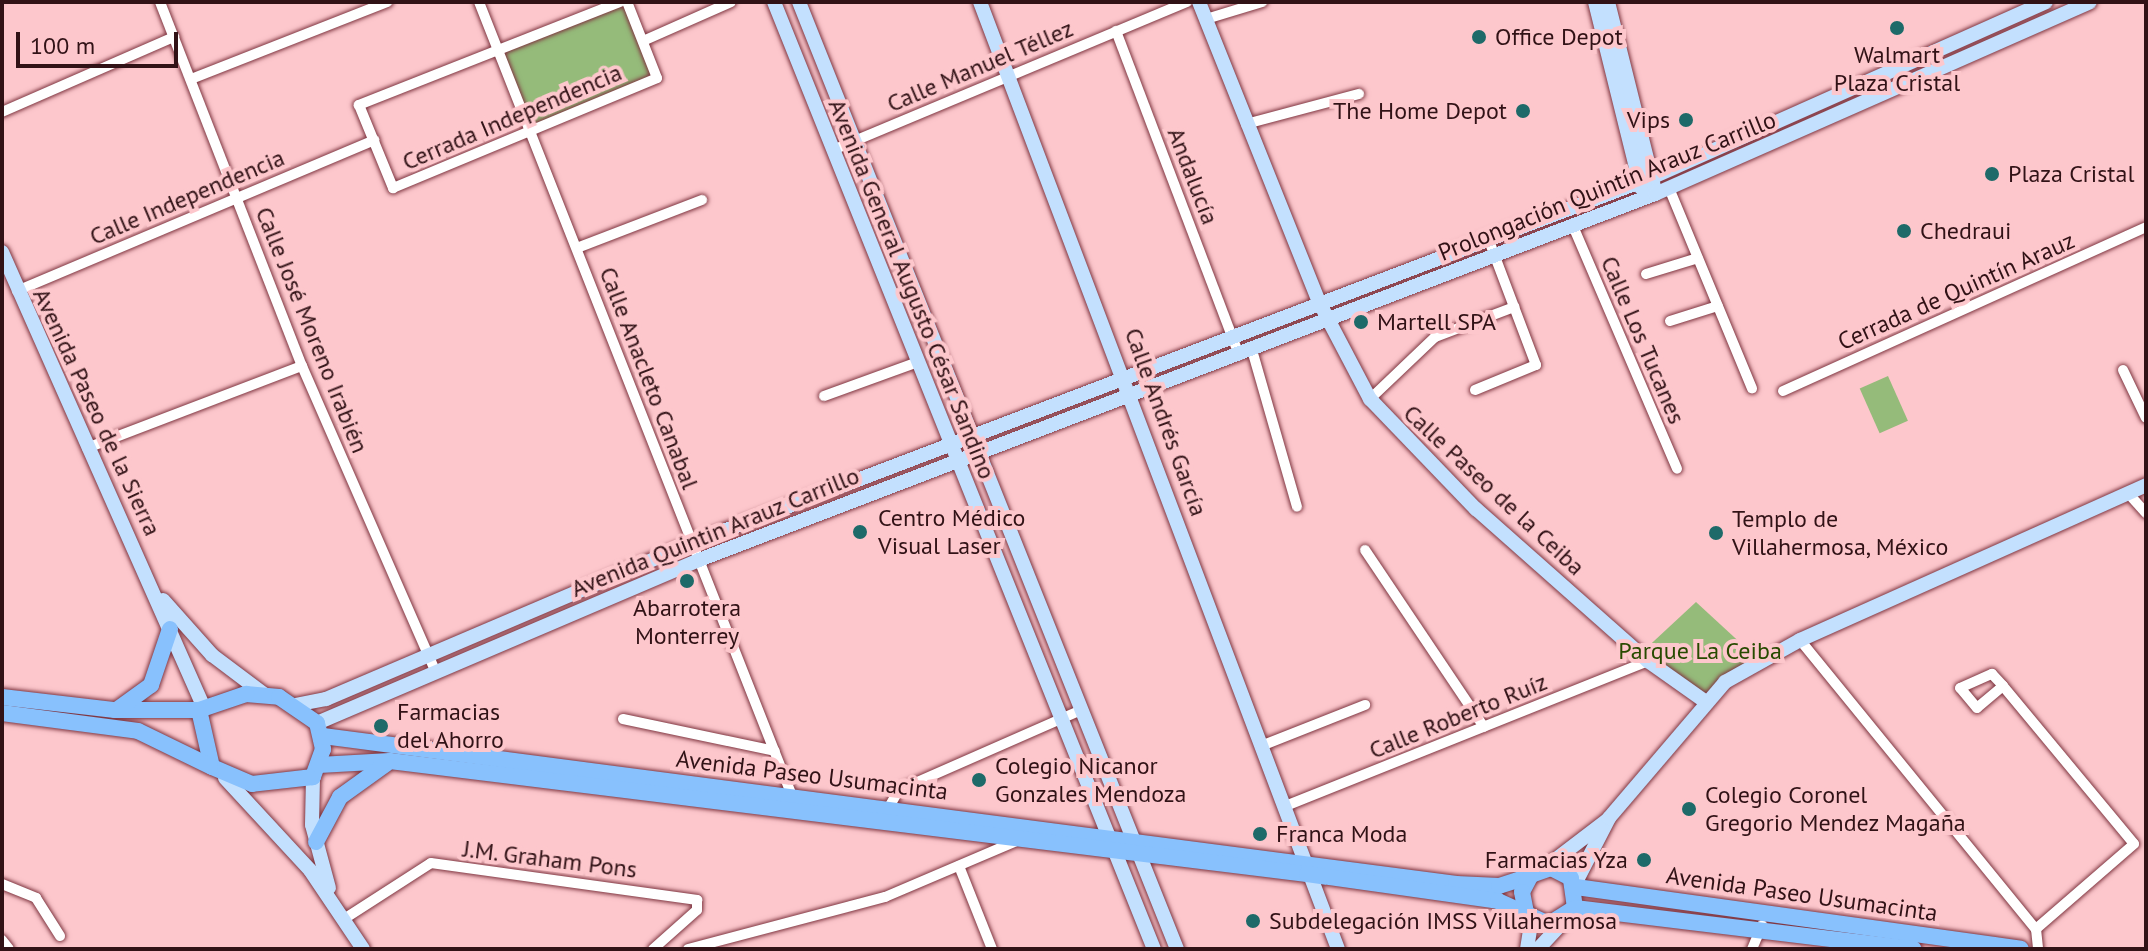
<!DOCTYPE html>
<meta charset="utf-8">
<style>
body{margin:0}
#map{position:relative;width:2148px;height:951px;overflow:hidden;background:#fdc7cc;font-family:"PT Sans",sans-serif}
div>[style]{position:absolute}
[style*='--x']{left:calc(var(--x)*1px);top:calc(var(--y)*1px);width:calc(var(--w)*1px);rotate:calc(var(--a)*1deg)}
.green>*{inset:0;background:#95bb7a;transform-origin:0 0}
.roads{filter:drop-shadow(0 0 2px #7f3641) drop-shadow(0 0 2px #7f3641)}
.street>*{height:10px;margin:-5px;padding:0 5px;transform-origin:5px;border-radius:5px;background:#fff}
.secondary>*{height:14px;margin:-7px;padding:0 7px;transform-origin:7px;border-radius:7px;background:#c3e0fe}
.primary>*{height:16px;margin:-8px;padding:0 8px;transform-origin:8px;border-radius:8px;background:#88c1fd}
.dots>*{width:22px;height:22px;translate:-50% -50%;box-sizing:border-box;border:4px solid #fdc7cc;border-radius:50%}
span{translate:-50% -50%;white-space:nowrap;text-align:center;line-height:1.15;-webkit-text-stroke:8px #fdc7cc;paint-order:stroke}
.poi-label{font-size:24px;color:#311216}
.left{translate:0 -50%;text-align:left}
.right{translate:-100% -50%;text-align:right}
.street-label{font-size:24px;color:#311216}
.park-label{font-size:24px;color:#274a00}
.frame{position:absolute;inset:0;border:4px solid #311216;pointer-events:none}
.scale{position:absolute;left:16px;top:32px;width:162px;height:36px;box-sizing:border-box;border:4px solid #311216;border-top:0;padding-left:10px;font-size:24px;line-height:28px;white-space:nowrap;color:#311216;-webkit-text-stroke:6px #fdc7cc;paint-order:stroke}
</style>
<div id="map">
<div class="green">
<div style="left:627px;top:2px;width:82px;height:137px;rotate:68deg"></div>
<div style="left:1888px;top:376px;width:49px;height:31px;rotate:66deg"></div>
<div style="clip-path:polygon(1696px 602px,1759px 660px,1703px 700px,1640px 654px)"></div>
</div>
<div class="roads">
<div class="street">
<div style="--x:160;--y:2;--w:391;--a:68.7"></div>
<div style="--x:302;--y:366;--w:332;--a:66.4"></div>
<div style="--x:479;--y:2;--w:859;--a:68.48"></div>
<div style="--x:620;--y:2;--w:281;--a:158.5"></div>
<div style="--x:359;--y:105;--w:90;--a:67.7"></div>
<div style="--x:393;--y:188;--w:286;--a:-22.6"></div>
<div style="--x:657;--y:78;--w:82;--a:-111.5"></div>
<div style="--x:1206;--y:19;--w:59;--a:-16.9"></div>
<div style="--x:1116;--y:31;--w:347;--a:69.2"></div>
<div style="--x:643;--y:41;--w:96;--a:-23.9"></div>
<div style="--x:191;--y:79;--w:211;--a:-21.4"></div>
<div style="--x:2;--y:112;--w:188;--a:-23.6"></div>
<div style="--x:1246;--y:124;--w:117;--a:-14.9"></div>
<div style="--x:833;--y:150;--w:384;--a:-22.7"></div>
<div style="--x:1669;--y:188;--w:217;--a:67.5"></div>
<div style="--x:1573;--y:226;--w:264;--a:66.8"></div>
<div style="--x:577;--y:248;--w:134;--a:-21"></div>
<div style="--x:1646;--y:274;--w:54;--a:-17.1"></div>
<div style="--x:17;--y:291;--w:388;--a:-22.9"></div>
<div style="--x:1670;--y:321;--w:50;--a:-17.4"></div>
<div style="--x:1252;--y:350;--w:163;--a:74"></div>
<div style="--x:2123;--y:370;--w:53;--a:64.4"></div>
<div style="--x:1475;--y:390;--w:66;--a:-22.3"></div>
<div style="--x:1536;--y:365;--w:136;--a:-110.7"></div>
<div style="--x:1783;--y:391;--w:398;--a:-24.3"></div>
<div style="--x:824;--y:396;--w:100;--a:-19.9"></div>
<div style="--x:1370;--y:399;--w:90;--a:-43.6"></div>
<div style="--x:1435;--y:337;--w:85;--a:-20.8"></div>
<div style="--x:87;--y:448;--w:230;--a:-20.9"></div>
<div style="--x:2128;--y:493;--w:27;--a:48"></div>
<div style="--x:1365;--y:550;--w:213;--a:56.1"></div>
<div style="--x:1800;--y:640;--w:373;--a:50.8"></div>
<div style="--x:2036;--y:929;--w:20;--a:84"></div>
<div style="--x:2003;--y:686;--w:34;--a:140"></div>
<div style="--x:1977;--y:708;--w:26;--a:-130"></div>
<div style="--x:1960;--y:688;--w:35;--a:-24"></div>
<div style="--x:1992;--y:674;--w:16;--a:47"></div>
<div style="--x:2003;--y:686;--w:205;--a:50.3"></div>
<div style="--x:2134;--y:844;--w:130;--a:139.1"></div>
<div style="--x:623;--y:719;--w:155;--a:11.9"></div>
<div style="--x:1261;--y:746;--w:112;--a:-21.5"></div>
<div style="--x:889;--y:807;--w:20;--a:-60"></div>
<div style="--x:899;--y:790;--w:199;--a:-23.7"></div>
<div style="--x:1283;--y:807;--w:393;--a:-21.8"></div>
<div style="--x:959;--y:866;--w:89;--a:68.3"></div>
<div style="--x:2;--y:884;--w:37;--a:22"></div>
<div style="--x:36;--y:898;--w:45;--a:57.7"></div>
<div style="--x:344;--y:919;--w:103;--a:-32.8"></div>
<div style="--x:431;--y:863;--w:269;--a:7.9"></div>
<div style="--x:697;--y:900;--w:10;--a:90"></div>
<div style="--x:697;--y:910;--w:59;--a:138.4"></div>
<div style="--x:2;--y:940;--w:11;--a:52"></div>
<div style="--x:688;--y:949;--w:204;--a:-14.8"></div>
<div style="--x:885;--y:897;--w:142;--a:-23.1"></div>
<div style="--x:1752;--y:949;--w:26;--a:-67"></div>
</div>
<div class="secondary">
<div style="--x:774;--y:2;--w:1020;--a:68.14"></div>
<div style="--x:799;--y:2;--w:1020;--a:68.24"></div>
<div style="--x:980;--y:2;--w:1012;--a:69.29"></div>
<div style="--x:1199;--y:2;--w:323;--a:68.2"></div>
<div style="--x:1319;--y:302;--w:110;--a:62.3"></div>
<div style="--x:1370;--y:399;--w:153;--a:46.1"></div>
<div style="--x:1476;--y:509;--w:230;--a:41.5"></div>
<div style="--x:1648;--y:661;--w:67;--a:35.3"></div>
<div style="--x:1595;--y:2;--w:192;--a:76.1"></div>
<div style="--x:1608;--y:2;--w:190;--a:76"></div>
<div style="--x:2;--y:252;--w:497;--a:66.1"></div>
<div style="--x:163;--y:600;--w:74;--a:48.3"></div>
<div style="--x:212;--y:655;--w:65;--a:36.9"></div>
<div style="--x:295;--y:705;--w:32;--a:-11"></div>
<div style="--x:326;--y:699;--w:398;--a:-23.1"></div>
<div style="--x:692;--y:543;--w:1028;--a:-20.85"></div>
<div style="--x:1653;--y:177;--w:430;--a:-24"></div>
<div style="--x:317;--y:723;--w:415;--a:-23.1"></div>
<div style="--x:699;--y:560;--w:1024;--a:-20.95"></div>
<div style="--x:1655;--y:194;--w:475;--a:-23.8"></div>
<div style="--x:313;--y:777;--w:48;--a:91.2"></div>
<div style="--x:312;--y:825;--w:65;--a:74.9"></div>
<div style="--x:225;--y:778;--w:125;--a:47.3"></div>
<div style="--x:310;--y:870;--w:95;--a:56.1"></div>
<div style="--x:1543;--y:869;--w:79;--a:-37.3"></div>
<div style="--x:1575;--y:884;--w:74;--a:-62.7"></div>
<div style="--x:1609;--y:818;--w:179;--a:-49.5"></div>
<div style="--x:1725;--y:682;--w:86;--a:-29.2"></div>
<div style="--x:1800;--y:640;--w:379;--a:-24.1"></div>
<div style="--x:1527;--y:949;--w:31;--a:-81"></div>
<div style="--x:1538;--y:949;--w:41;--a:-47"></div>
</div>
<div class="primary">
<div style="--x:246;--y:694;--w:33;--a:5"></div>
<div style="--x:279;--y:697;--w:46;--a:34.4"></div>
<div style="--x:317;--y:723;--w:27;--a:77"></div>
<div style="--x:323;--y:749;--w:30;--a:110"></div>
<div style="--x:313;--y:777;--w:61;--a:173.5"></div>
<div style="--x:252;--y:784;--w:43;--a:-157"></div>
<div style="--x:212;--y:767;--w:58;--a:-102.8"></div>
<div style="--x:199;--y:710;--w:50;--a:-18.8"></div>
<div style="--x:2;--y:697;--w:114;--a:6.6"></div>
<div style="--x:115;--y:710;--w:84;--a:0"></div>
<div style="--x:118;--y:709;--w:41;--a:-36"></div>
<div style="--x:151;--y:685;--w:59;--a:-71.3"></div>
<div style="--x:2;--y:713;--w:137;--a:7.5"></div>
<div style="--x:138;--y:731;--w:80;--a:25.9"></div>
<div style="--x:323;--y:736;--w:1143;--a:7.44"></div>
<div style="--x:1456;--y:884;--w:43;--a:2.7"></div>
<div style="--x:1499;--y:886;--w:33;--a:-18"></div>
<div style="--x:319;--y:765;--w:71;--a:-3.2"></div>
<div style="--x:390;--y:761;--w:924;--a:7.03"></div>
<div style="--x:1307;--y:874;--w:193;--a:8"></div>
<div style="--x:1498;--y:901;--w:56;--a:24.3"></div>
<div style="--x:1549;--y:924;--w:31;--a:-32"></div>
<div style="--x:1575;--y:908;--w:30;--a:-98"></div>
<div style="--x:1571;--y:878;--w:22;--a:-153"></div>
<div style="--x:1551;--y:868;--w:21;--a:161"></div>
<div style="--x:1531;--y:875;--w:19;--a:118"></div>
<div style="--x:1522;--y:892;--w:20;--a:79"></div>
<div style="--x:316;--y:842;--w:51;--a:-61.9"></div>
<div style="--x:340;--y:797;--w:57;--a:-35.7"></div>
<div style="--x:1576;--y:887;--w:449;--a:7.9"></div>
<div style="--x:1575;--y:908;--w:341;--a:6.9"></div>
</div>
</div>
<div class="dots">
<div style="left:1897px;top:28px;background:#1e6a69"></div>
<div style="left:1479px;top:37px;background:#1e6a69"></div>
<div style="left:1523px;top:111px;background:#1e6a69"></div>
<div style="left:1686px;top:120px;background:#1e6a69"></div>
<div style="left:1992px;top:174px;background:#1e6a69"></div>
<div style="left:1904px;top:231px;background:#1e6a69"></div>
<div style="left:1361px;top:322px;background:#1e6a69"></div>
<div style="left:860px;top:532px;background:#1e6a69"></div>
<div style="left:1716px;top:533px;background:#1e6a69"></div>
<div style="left:687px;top:581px;background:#1e6a69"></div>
<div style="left:381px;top:726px;background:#1e6a69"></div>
<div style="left:979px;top:780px;background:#1e6a69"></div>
<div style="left:1689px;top:809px;background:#1e6a69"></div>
<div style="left:1260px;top:834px;background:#1e6a69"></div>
<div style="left:1644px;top:860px;background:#1e6a69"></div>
<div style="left:1253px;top:921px;background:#1e6a69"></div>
</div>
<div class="poi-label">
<span class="left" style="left:1495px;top:37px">Office Depot</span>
<span style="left:1897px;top:69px">Walmart<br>Plaza Cristal</span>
<span class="right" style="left:1507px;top:111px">The Home Depot</span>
<span class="right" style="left:1670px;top:120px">Vips</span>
<span class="left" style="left:2008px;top:174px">Plaza Cristal</span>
<span class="left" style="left:1920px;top:231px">Chedraui</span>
<span class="left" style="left:1377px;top:322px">Martell SPA</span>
<span class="left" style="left:878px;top:532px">Centro Médico<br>Visual Laser</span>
<span class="left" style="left:1732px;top:533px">Templo de<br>Villahermosa, México</span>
<span style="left:687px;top:622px">Abarrotera<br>Monterrey</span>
<span class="left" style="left:397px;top:726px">Farmacias<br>del Ahorro</span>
<span class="left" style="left:995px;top:780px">Colegio Nicanor<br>Gonzales Mendoza</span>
<span class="left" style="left:1705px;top:809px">Colegio Coronel<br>Gregorio Mendez Magaña</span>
<span class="left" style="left:1276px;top:834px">Franca Moda</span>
<span class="right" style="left:1628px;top:860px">Farmacias Yza</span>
<span class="left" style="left:1269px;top:921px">Subdelegación IMSS Villahermosa</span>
</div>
<div class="street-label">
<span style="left:980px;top:66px;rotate:-23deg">Calle Manuel Téllez</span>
<span style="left:512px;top:117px;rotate:-23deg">Cerrada Independencia</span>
<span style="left:1193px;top:176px;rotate:69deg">Andalucía</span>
<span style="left:1607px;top:186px;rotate:-22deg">Prolongación Quintín Arauz Carrillo</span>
<span style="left:187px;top:197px;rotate:-23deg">Calle Independencia</span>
<span style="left:912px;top:289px;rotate:68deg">Avenida General Augusto César Sandino</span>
<span style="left:1956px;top:291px;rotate:-24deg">Cerrada de Quintín Arauz</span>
<span style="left:312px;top:330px;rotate:68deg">Calle José Moreno Irabién</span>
<span style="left:1643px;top:340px;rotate:67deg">Calle Los Tucanes</span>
<span style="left:649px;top:378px;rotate:69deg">Calle Anacleto Canabal</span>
<span style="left:97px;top:412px;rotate:65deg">Avenida Paseo de la Sierra</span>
<span style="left:1166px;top:422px;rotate:70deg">Calle Andrés García</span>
<span style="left:1494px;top:490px;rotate:43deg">Calle Paseo de la Ceiba</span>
<span style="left:715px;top:532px;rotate:-22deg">Avenida Quintin Arauz Carrillo</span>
<span style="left:1458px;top:716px;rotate:-22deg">Calle Roberto Ruíz</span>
<span style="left:812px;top:775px;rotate:7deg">Avenida Paseo Usumacinta</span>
<span style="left:550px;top:859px;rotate:7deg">J.M. Graham Pons</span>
<span style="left:1802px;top:894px;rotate:8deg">Avenida Paseo Usumacinta</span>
</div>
<div class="park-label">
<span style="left:1700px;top:651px">Parque La Ceiba</span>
</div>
<div class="frame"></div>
<div class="scale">100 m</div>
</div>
